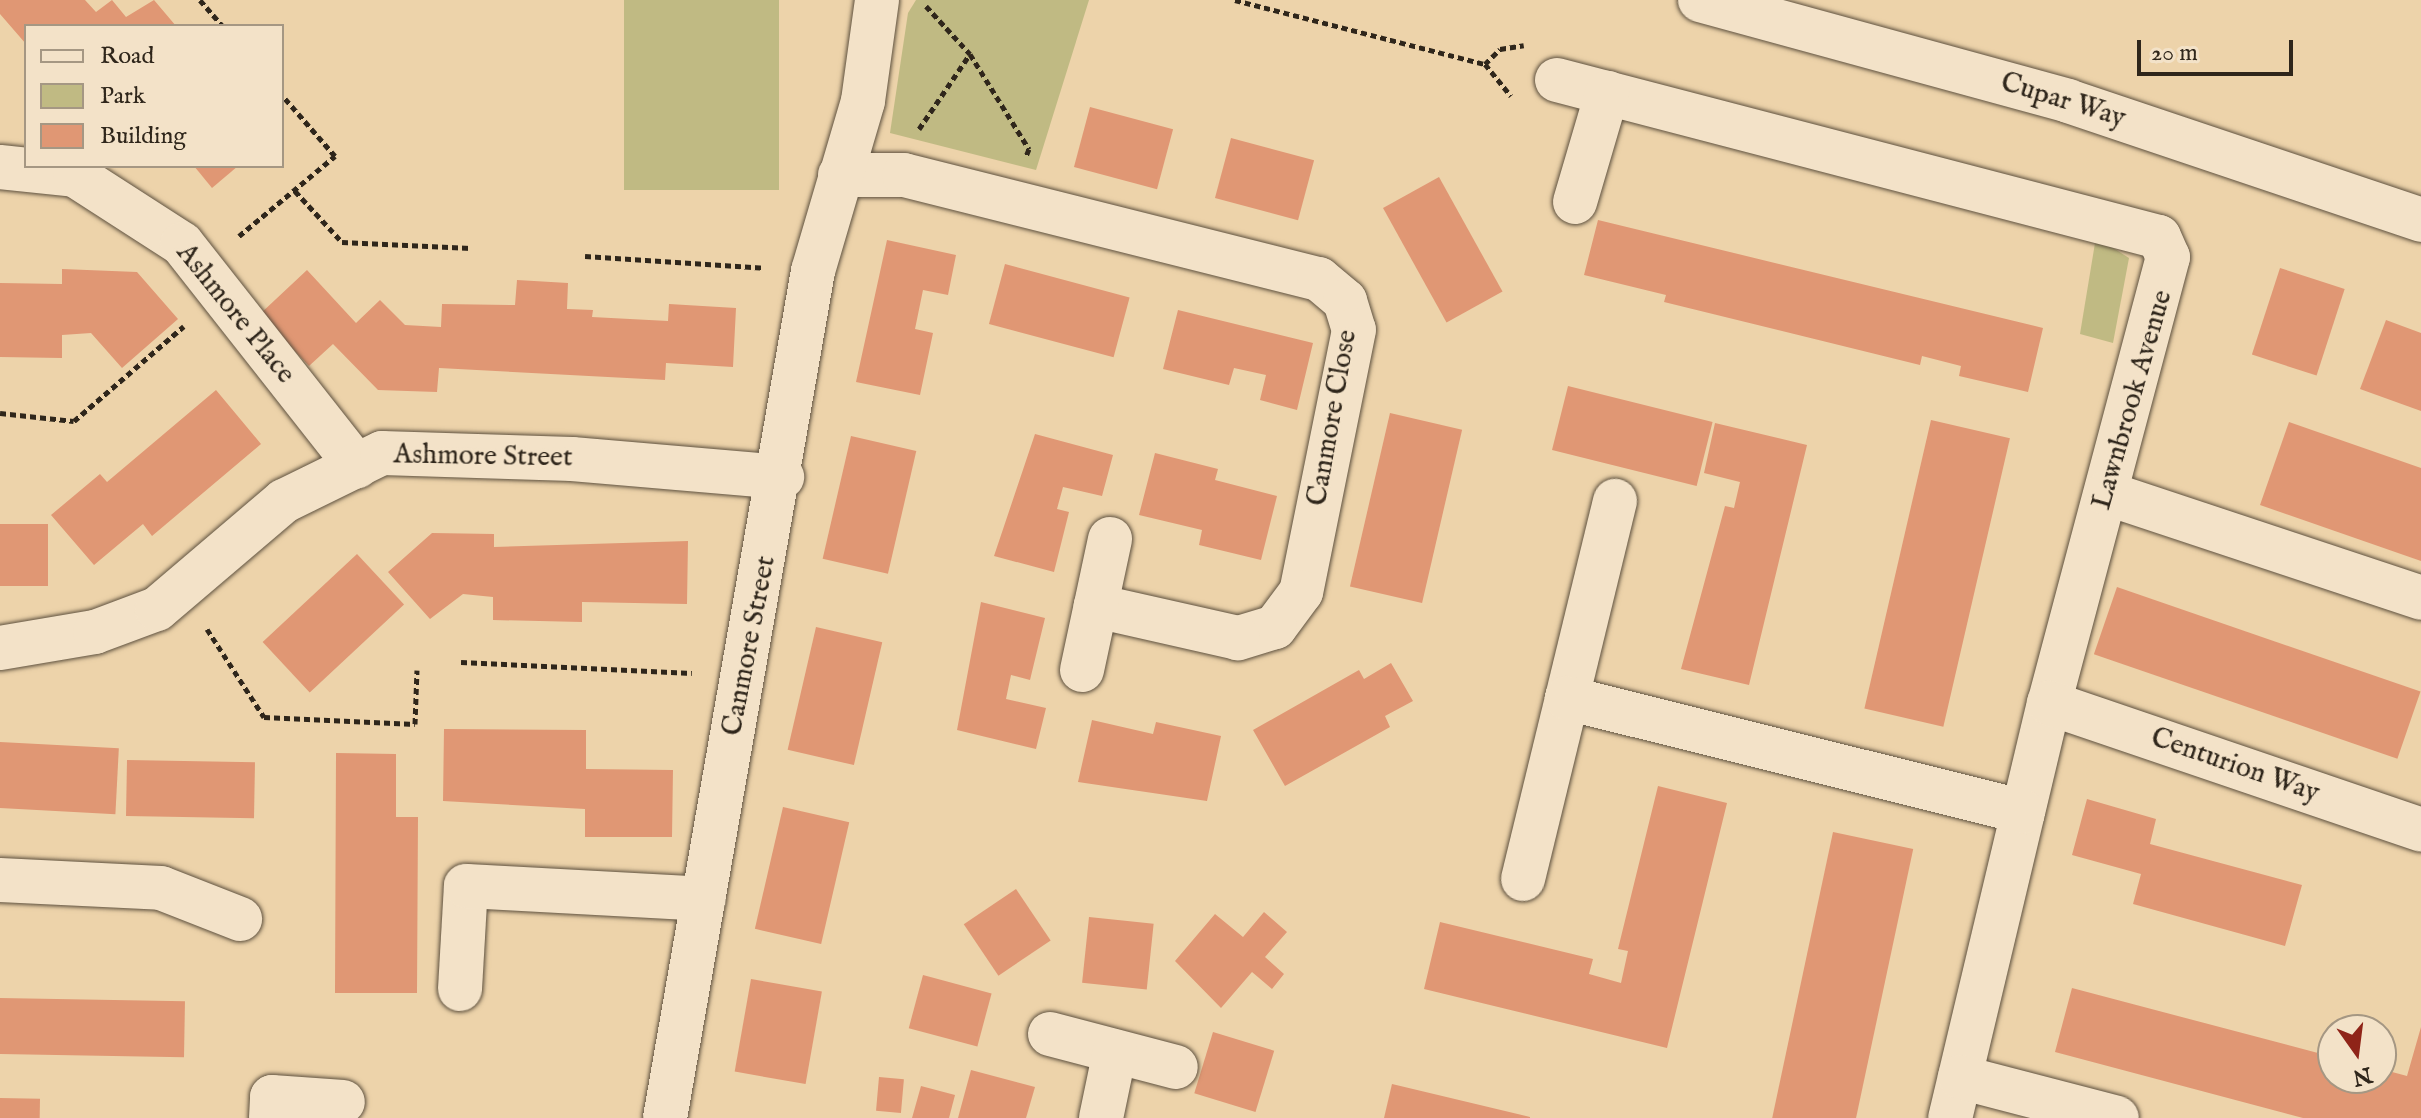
<!DOCTYPE html>
<style>
body{margin:0}
#map{position:relative;width:2421px;height:1118px;overflow:hidden;background:#edd3aa;font-family:"IM FELL English",serif}
div>[style]{position:absolute}
[style*='--x']{left:calc(var(--x)*1px);top:calc(var(--y)*1px);width:calc(var(--w)*1px);rotate:calc(var(--a)*1deg)}
.green>*{inset:0;background:#c0ba83;transform-origin:0 0}
.building>*{inset:0;background:#e09774;transform-origin:0 0}
.path>*{height:5px;margin-top:-2.5px;transform-origin:0;background:repeating-linear-gradient(90deg,#2f261b 0 6px,transparent 0 10px)}
.roads{filter:drop-shadow(0 0 2px #5e513f) drop-shadow(0 0 2px #5e513f)}
.minor>*{height:44px;margin:-22px;padding:0 22px;transform-origin:22px;border-radius:22px;background:#f3e2c8}
span{translate:-50% -50%;white-space:nowrap;text-align:center;line-height:1.15;-webkit-text-stroke:6px #f3e2c8;paint-order:stroke}
.street-label{font-size:28px;color:#2f261b}
.legend{position:absolute;left:24px;top:24px;width:260px;height:144px;box-sizing:border-box;background:#f3e2c8;border:2px solid #a59783;margin:0;padding:10px 14px;list-style:none;font-size:24px;color:#2f261b}
.legend li{display:flex;align-items:center;gap:16px;height:40px}
.legend b{width:40px;border:2px solid #a59783}
.north{position:absolute;left:2317px;top:1014px;width:80px;height:80px;box-sizing:border-box;background:#f3e2c8;border:2px solid #a59783;border-radius:50%;rotate:166deg;font-size:22px;font-weight:700;line-height:32px;text-align:center;color:#2f261b}
.north::after{content:'';display:block;margin:auto;width:28px;height:36px;background:#8f2418;clip-path:polygon(50% 0,100% 100%,50% 72%,0 100%)}
.scale{position:absolute;left:2137px;top:40px;width:156px;height:36px;box-sizing:border-box;border:4px solid #2f261b;border-top:0;padding-left:10px;font-size:24px;line-height:28px;white-space:nowrap;color:#2f261b;-webkit-text-stroke:6px #f3e2c8;paint-order:stroke}
</style>
<div id="map">
<div class="green">
<div style="left:624px;top:0;width:155px;height:190px"></div>
<div style="clip-path:polygon(916px 0,1089px 0,1036px 170px,890px 133px,908px 13px)"></div>
<div style="clip-path:polygon(2096px 237px,2129px 258px,2113px 343px,2080px 334px)"></div>
</div>
<div class="building">
<div style="clip-path:polygon(0 0,85px 0,96px 12px,112px 0,126px 17px,154px 0,176px 26px,26px 26px,26px 44px,0 14px)"></div>
<div style="left:1090px;top:107px;width:86px;height:62px;rotate:15deg"></div>
<div style="left:1231px;top:138px;width:86px;height:62px;rotate:15deg"></div>
<div style="clip-path:polygon(194px 166px,238px 166px,212px 188px)"></div>
<div style="left:1439px;top:177px;width:131px;height:64px;rotate:61deg"></div>
<div style="clip-path:polygon(1598px 220px,2043px 328px,2028px 392px,1959px 376px,1961px 366px,1922px 356px,1920px 365px,1664px 302px,1666px 295px,1584px 275px)"></div>
<div style="clip-path:polygon(887px 240px,956px 255px,948px 295px,923px 290px,915px 329px,933px 333px,920px 395px,856px 382px)"></div>
<div style="left:1005px;top:264px;width:129px;height:62px;rotate:15deg"></div>
<div style="left:2280px;top:268px;width:68px;height:91px;rotate:18deg"></div>
<div style="clip-path:polygon(62px 269px,137px 272px,178px 319px,122px 368px,91px 333px,62px 335px,62px 358px,0 357px,0 283px,62px 284px)"></div>
<div style="clip-path:polygon(307px 270px,356px 323px,380px 300px,405px 325px,441px 327px,442px 304px,515px 305px,517px 280px,568px 283px,567px 309px,593px 310px,592px 317px,668px 321px,669px 304px,736px 308px,733px 367px,666px 363px,665px 380px,439px 368px,437px 392px,378px 390px,333px 344px,309px 366px,260px 314px)"></div>
<div style="clip-path:polygon(1178px 310px,1313px 343px,1297px 410px,1260px 400px,1266px 375px,1234px 368px,1229px 385px,1163px 369px)"></div>
<div style="clip-path:polygon(2386px 320px,2421px 333px,2421px 411px,2360px 389px)"></div>
<div style="left:1568px;top:386px;width:149px;height:66px;rotate:14deg"></div>
<div style="clip-path:polygon(216px 390px,261px 444px,152px 536px,143px 524px,94px 565px,51px 515px,100px 474px,107px 482px)"></div>
<div style="left:1390px;top:413px;width:74px;height:178px;rotate:13deg"></div>
<div style="left:1931px;top:420px;width:81px;height:296px;rotate:13deg"></div>
<div style="clip-path:polygon(2289px 422px,2421px 468px,2421px 561px,2260px 505px)"></div>
<div style="clip-path:polygon(1715px 423px,1807px 445px,1749px 685px,1681px 669px,1725px 506px,1734px 508px,1740px 482px,1704px 473px)"></div>
<div style="clip-path:polygon(1035px 434px,1113px 455px,1102px 496px,1063px 487px,1057px 509px,1069px 512px,1054px 572px,994px 556px)"></div>
<div style="left:851px;top:436px;width:67px;height:126px;rotate:13deg"></div>
<div style="clip-path:polygon(1155px 453px,1218px 469px,1215px 480px,1277px 496px,1261px 560px,1199px 545px,1202px 530px,1139px 515px)"></div>
<div style="left:0;top:524px;width:48px;height:62px"></div>
<div style="clip-path:polygon(432px 533px,494px 534px,494px 547px,688px 541px,687px 604px,582px 602px,582px 622px,493px 620px,493px 597px,463px 594px,430px 619px,388px 572px)"></div>
<div style="left:357px;top:554px;width:69px;height:129px;rotate:47deg"></div>
<div style="left:2117px;top:587px;width:321px;height:71px;rotate:19deg"></div>
<div style="clip-path:polygon(981px 602px,1045px 618px,1030px 680px,1011px 675px,1006px 699px,1046px 708px,1036px 749px,957px 730px)"></div>
<div style="left:816px;top:627px;width:68px;height:126px;rotate:13deg"></div>
<div style="clip-path:polygon(1391px 663px,1413px 701px,1385px 716px,1390px 727px,1285px 786px,1253px 730px,1359px 670px,1364px 679px)"></div>
<div style="clip-path:polygon(1092px 720px,1153px 734px,1156px 722px,1221px 736px,1207px 801px,1078px 782px)"></div>
<div style="clip-path:polygon(444px 729px,586px 730px,586px 769px,673px 770px,672px 837px,585px 837px,585px 809px,443px 801px)"></div>
<div style="left:0;top:742px;width:119px;height:66px;rotate:3deg"></div>
<div style="clip-path:polygon(336px 753px,396px 754px,396px 817px,418px 817px,417px 993px,335px 993px)"></div>
<div style="left:127px;top:760px;width:128px;height:56px;rotate:1deg"></div>
<div style="clip-path:polygon(1658px 786px,1727px 803px,1667px 1048px,1424px 989px,1440px 922px,1593px 959px,1589px 974px,1621px 983px,1628px 951px,1618px 949px)"></div>
<div style="clip-path:polygon(2087px 799px,2156px 819px,2150px 844px,2302px 885px,2285px 946px,2133px 904px,2141px 874px,2072px 855px)"></div>
<div style="left:783px;top:807px;width:68px;height:125px;rotate:13deg"></div>
<div style="left:1833px;top:832px;width:82px;height:293px;rotate:12deg"></div>
<div style="left:1016px;top:889px;width:62px;height:63px;rotate:56deg"></div>
<div style="clip-path:polygon(1264px 912px,1287px 932px,1265px 957px,1284px 974px,1272px 989px,1252px 972px,1221px 1008px,1175px 961px,1215px 914px,1243px 937px)"></div>
<div style="left:1089px;top:917px;width:65px;height:66px;rotate:6deg"></div>
<div style="left:923px;top:975px;width:71px;height:55px;rotate:15deg"></div>
<div style="left:751px;top:979px;width:72px;height:94px;rotate:10deg"></div>
<div style="clip-path:polygon(2072px 988px,2333px 1057px,2333px 1078px,2381px 1078px,2381px 1069px,2407px 1076px,2421px 1027px,2421px 1118px,2303px 1118px,2055px 1052px)"></div>
<div style="left:0;top:998px;width:185px;height:56px;rotate:1deg"></div>
<div style="left:1213px;top:1032px;width:64px;height:64px;rotate:17deg"></div>
<div style="clip-path:polygon(971px 1070px,1035px 1087px,1026px 1118px,958px 1118px)"></div>
<div style="left:879px;top:1077px;width:25px;height:34px;rotate:5deg"></div>
<div style="clip-path:polygon(1392px 1084px,1530px 1117px,1530px 1118px,1384px 1118px)"></div>
<div style="clip-path:polygon(921px 1086px,955px 1095px,949px 1118px,912px 1118px)"></div>
<div style="left:0;top:1098px;width:40px;height:20px;rotate:1deg"></div>
</div>
<div class="path">
<div style="--x:200;--y:0;--w:35;--a:49"></div>
<div style="--x:1235;--y:0;--w:258;--a:14.4"></div>
<div style="--x:1485;--y:64;--w:21;--a:-45"></div>
<div style="--x:1500;--y:49;--w:24;--a:-9"></div>
<div style="--x:926;--y:6;--w:65;--a:47.5"></div>
<div style="--x:970;--y:54;--w:112;--a:58.2"></div>
<div style="--x:1029;--y:149;--w:8;--a:113"></div>
<div style="--x:1485;--y:64;--w:41;--a:50.9"></div>
<div style="--x:919;--y:129;--w:91;--a:-55.8"></div>
<div style="--x:295;--y:191;--w:69;--a:47.3"></div>
<div style="--x:342;--y:242;--w:129;--a:2.7"></div>
<div style="--x:239;--y:236;--w:125;--a:-39.8"></div>
<div style="--x:335;--y:156;--w:81;--a:-131"></div>
<div style="--x:585;--y:256;--w:179;--a:3.8"></div>
<div style="--x:0;--y:413;--w:74;--a:6.2"></div>
<div style="--x:74;--y:421;--w:145;--a:-40.8"></div>
<div style="--x:207;--y:629;--w:105;--a:57.1"></div>
<div style="--x:264;--y:717;--w:151;--a:2.7"></div>
<div style="--x:415;--y:724;--w:54;--a:-87.9"></div>
<div style="--x:461;--y:662;--w:231;--a:2.7"></div>
</div>
<div class="roads">
<div class="minor">
<div style="--x:1700;--y:0;--w:382;--a:15.3"></div>
<div style="--x:2068;--y:101;--w:373;--a:18.6"></div>
<div style="--x:1557;--y:80;--w:622;--a:14.62"></div>
<div style="--x:2159;--y:237;--w:22;--a:66"></div>
<div style="--x:2168;--y:257;--w:462;--a:104.9"></div>
<div style="--x:2049;--y:703;--w:427;--a:103.4"></div>
<div style="--x:0;--y:167;--w:75;--a:6.1"></div>
<div style="--x:75;--y:175;--w:127;--a:32.8"></div>
<div style="--x:182;--y:244;--w:283;--a:51.8"></div>
<div style="--x:840;--y:175;--w:64;--a:0"></div>
<div style="--x:904;--y:175;--w:428;--a:14.1"></div>
<div style="--x:1319;--y:279;--w:34;--a:40"></div>
<div style="--x:1345;--y:301;--w:30;--a:73"></div>
<div style="--x:1354;--y:330;--w:267;--a:101.4"></div>
<div style="--x:1301;--y:592;--w:44;--a:126.6"></div>
<div style="--x:1275;--y:627;--w:39;--a:163"></div>
<div style="--x:1238;--y:638;--w:146;--a:-167.3"></div>
<div style="--x:1575;--y:202;--w:114;--a:-73.6"></div>
<div style="--x:2106;--y:493;--w:332;--a:18.4"></div>
<div style="--x:0;--y:648;--w:96;--a:-9.6"></div>
<div style="--x:95;--y:632;--w:66;--a:-20.4"></div>
<div style="--x:157;--y:609;--w:167;--a:-40.4"></div>
<div style="--x:284;--y:501;--w:109;--a:-26.1"></div>
<div style="--x:382;--y:453;--w:190;--a:1.8"></div>
<div style="--x:572;--y:459;--w:211;--a:4.9"></div>
<div style="--x:1082;--y:670;--w:134;--a:-77.9"></div>
<div style="--x:1567;--y:698;--w:203;--a:-76.3"></div>
<div style="--x:2049;--y:703;--w:393;--a:18.8"></div>
<div style="--x:1523;--y:879;--w:186;--a:-76.3"></div>
<div style="--x:1567;--y:698;--w:470;--a:14"></div>
<div style="--x:0;--y:880;--w:161;--a:2.8"></div>
<div style="--x:161;--y:888;--w:85;--a:21.4"></div>
<div style="--x:460;--y:989;--w:103;--a:-86.7"></div>
<div style="--x:466;--y:886;--w:238;--a:3.1"></div>
<div style="--x:1050;--y:1034;--w:130;--a:14.7"></div>
<div style="--x:1960;--y:1077;--w:162;--a:14.6"></div>
<div style="--x:271;--y:1118;--w:21;--a:-87"></div>
<div style="--x:272;--y:1097;--w:71;--a:4"></div>
<div style="--x:665;--y:1118;--w:860;--a:-80.09"></div>
<div style="--x:813;--y:271;--w:177;--a:-73.6"></div>
<div style="--x:863;--y:101;--w:102;--a:-82.1"></div>
<div style="--x:1101;--y:1118;--w:68;--a:-78.2"></div>
</div>
</div>
<div class="street-label">
<span style="left:2063px;top:101px;rotate:17deg">Cupar Way</span>
<span style="left:235px;top:314px;rotate:51deg">Ashmore Place</span>
<span style="left:2133px;top:400px;rotate:-74deg">Lawnbrook Avenue</span>
<span style="left:1333px;top:418px;rotate:-80deg">Canmore Close</span>
<span style="left:483px;top:457px;rotate:1deg">Ashmore Street</span>
<span style="left:750px;top:646px;rotate:-79deg">Canmore Street</span>
<span style="left:2235px;top:766px;rotate:19deg">Centurion Way</span>
</div>
<ul class="legend">
<li><b style="height:10px;background:#f3e2c8"></b>Road</li>
<li><b style="height:22px;background:#c0ba83"></b>Park</li>
<li><b style="height:22px;background:#e09774"></b>Building</li>
</ul>
<div class="north">N</div>
<div class="scale">20 m</div>
</div>
